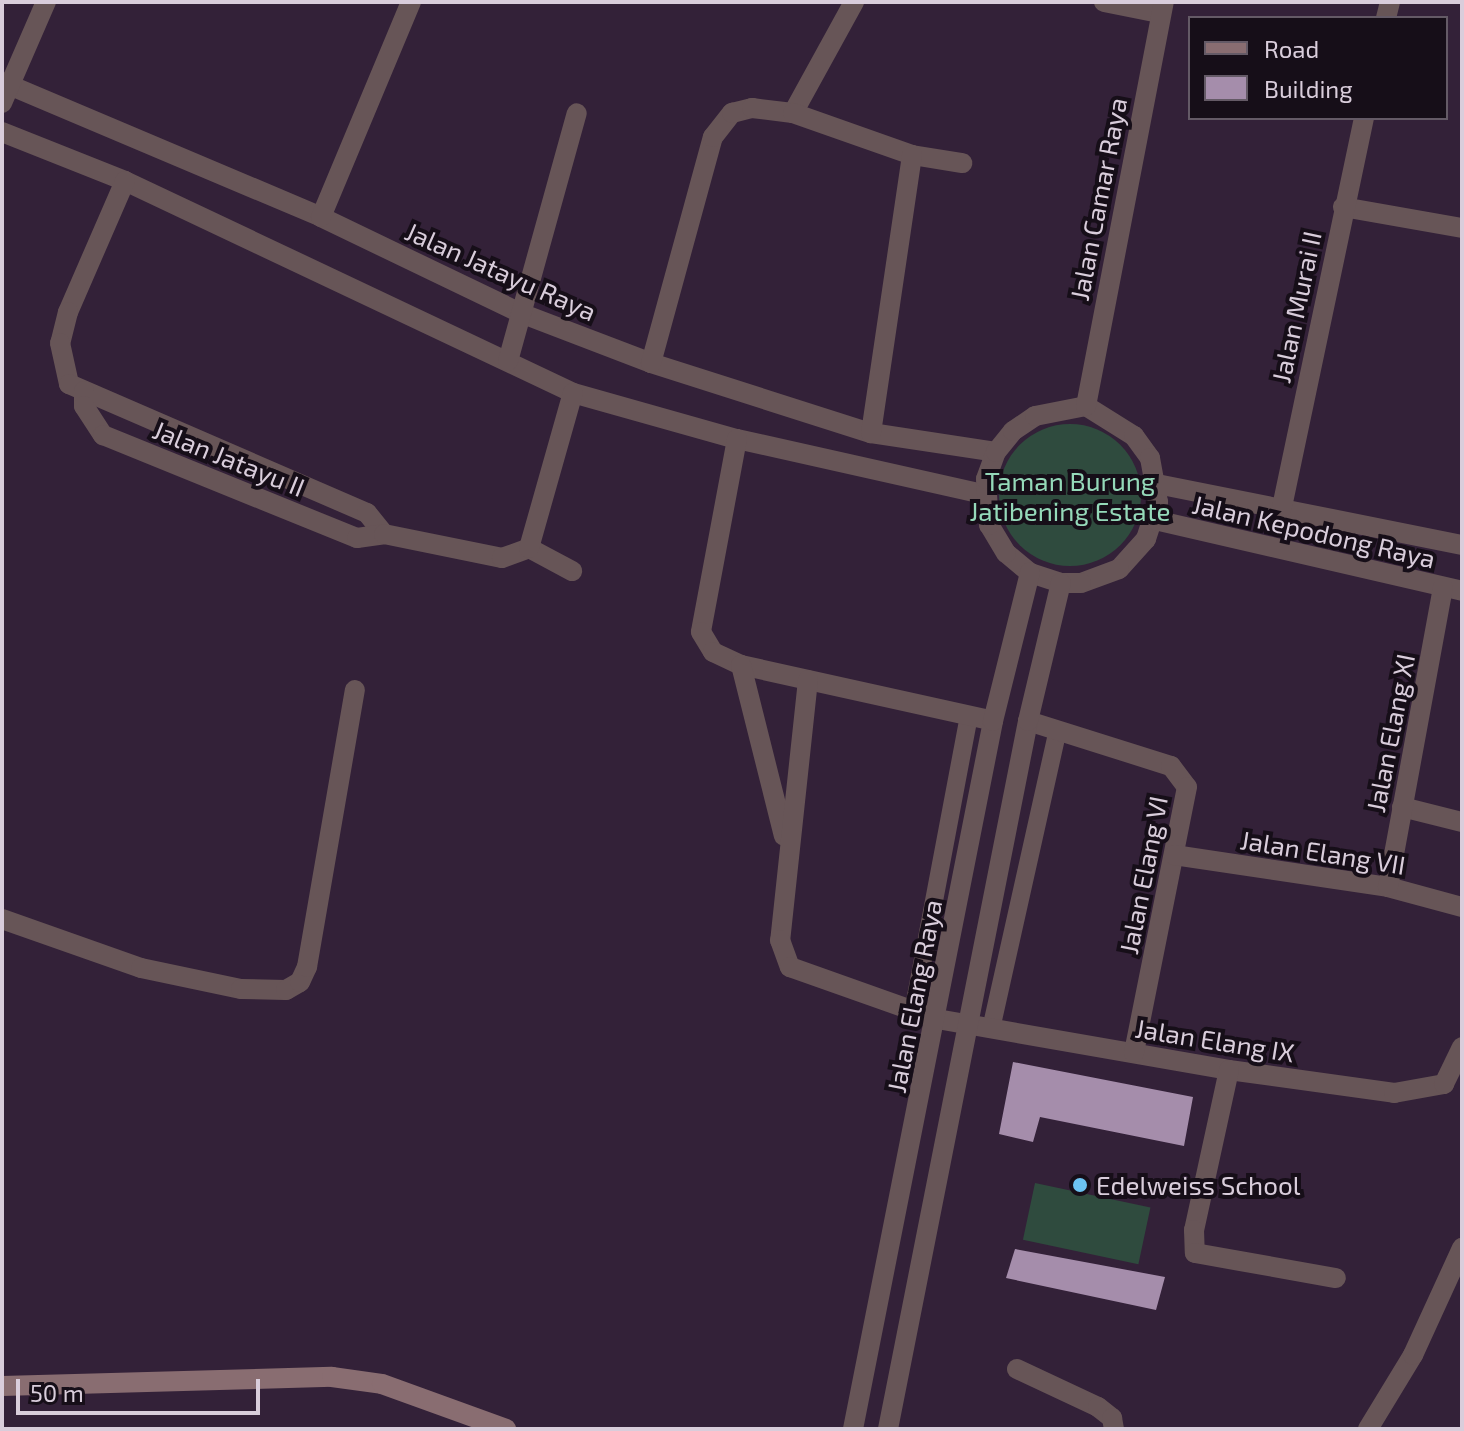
<!DOCTYPE html>
<style>
body{margin:0}
#map{position:relative;width:1464px;height:1431px;overflow:hidden;background:#332138;font-family:"Exo 2",sans-serif}
div>[style]{position:absolute}
[style*='--x']{left:calc(var(--x)*1px);top:calc(var(--y)*1px);width:calc(var(--w)*1px);rotate:calc(var(--a)*1deg)}
.green>*{inset:0;background:#2f4b3e;transform-origin:0 0}
.round{border-radius:50%}
.building>*{inset:0;background:#a58dab}
.lane>*{height:18px;margin:-9px;padding:0 9px;transform-origin:9px;border-radius:9px;background:#675557}
.street>*{height:20px;margin:-10px;padding:0 10px;transform-origin:10px;border-radius:10px;background:#675557}
.secondary>*{height:20px;margin:-10px;padding:0 10px;transform-origin:10px;border-radius:10px;background:#896d71}
.dots>*{width:22px;height:22px;translate:-50% -50%;box-sizing:border-box;border:4px solid #160e18;border-radius:50%}
span{translate:-50% -50%;white-space:nowrap;text-align:center;line-height:1.15;-webkit-text-stroke:8px #160e18;paint-order:stroke}
.street-label{font-size:26px;color:#d9cddb}
.park-label{font-size:26px;color:#95d9b9}
.poi-label{font-size:26px;color:#d9cddb}
.left{translate:0 -50%;text-align:left}
.frame{position:absolute;inset:0;border:4px solid #d9cddb;pointer-events:none}
.legend{position:absolute;left:1188px;top:16px;width:260px;height:104px;box-sizing:border-box;background:#160e18;border:2px solid #645a66;margin:0;padding:10px 14px;list-style:none;font-size:24px;color:#d9cddb}
.legend li{display:flex;align-items:center;gap:16px;height:40px}
.legend b{width:40px;border:2px solid #645a66}
.scale{position:absolute;left:16px;top:1379px;width:244px;height:36px;box-sizing:border-box;border:4px solid #d9cddb;border-top:0;padding-left:10px;font-size:24px;line-height:28px;white-space:nowrap;color:#d9cddb;-webkit-text-stroke:6px #160e18;paint-order:stroke}
</style>
<div id="map">
<div class="green">
<div class="round" style="left:999px;top:424px;width:142px;height:142px"></div>
<div style="left:1035px;top:1183px;width:118px;height:58px;rotate:12deg"></div>
</div>
<div class="building">
<div style="clip-path:polygon(1013px 1062px,1193px 1097px,1184px 1146px,1040px 1117px,1033px 1142px,999px 1134px)"></div>
<div style="clip-path:polygon(1015px 1249px,1165px 1277px,1156px 1310px,1006px 1278px)"></div>
</div>
<div class="lane">
<div style="--x:913;--y:1012;--w:300;--a:-79.3"></div>
<div style="--x:991;--y:1029;--w:306;--a:-77.4"></div>
</div>
<div class="street">
<div style="--x:1104;--y:2;--w:56;--a:11.3"></div>
<div style="--x:1386;--y:18;--w:16;--a:-76"></div>
<div style="--x:2;--y:82;--w:346;--a:22.9"></div>
<div style="--x:321;--y:217;--w:224;--a:25.7"></div>
<div style="--x:523;--y:314;--w:137;--a:20.9"></div>
<div style="--x:651;--y:363;--w:231;--a:17.7"></div>
<div style="--x:871;--y:433;--w:126;--a:8.6"></div>
<div style="--x:2;--y:103;--w:110;--a:-66.5"></div>
<div style="--x:793;--y:113;--w:127;--a:-61.2"></div>
<div style="--x:2;--y:132;--w:132;--a:21.7"></div>
<div style="--x:125;--y:181;--w:496;--a:25.3"></div>
<div style="--x:573;--y:393;--w:170;--a:15.7"></div>
<div style="--x:737;--y:439;--w:253;--a:12.6"></div>
<div style="--x:125;--y:181;--w:143;--a:113.5"></div>
<div style="--x:68;--y:312;--w:32;--a:104"></div>
<div style="--x:60;--y:343;--w:42;--a:77.6"></div>
<div style="--x:69;--y:384;--w:325;--a:23.4"></div>
<div style="--x:367;--y:513;--w:27;--a:51"></div>
<div style="--x:1343;--y:207;--w:121;--a:10"></div>
<div style="--x:321;--y:217;--w:233;--a:-67.3"></div>
<div style="--x:508;--y:361;--w:257;--a:-74.5"></div>
<div style="--x:651;--y:363;--w:234;--a:-74.7"></div>
<div style="--x:713;--y:137;--w:31;--a:-52"></div>
<div style="--x:732;--y:113;--w:21;--a:-14"></div>
<div style="--x:752;--y:108;--w:41;--a:7"></div>
<div style="--x:793;--y:113;--w:126;--a:19.4"></div>
<div style="--x:912;--y:155;--w:51;--a:9.1"></div>
<div style="--x:84;--y:391;--w:15;--a:90"></div>
<div style="--x:84;--y:406;--w:35;--a:57"></div>
<div style="--x:103;--y:435;--w:274;--a:22.1"></div>
<div style="--x:357;--y:538;--w:27;--a:-8"></div>
<div style="--x:384;--y:534;--w:120;--a:11.5"></div>
<div style="--x:502;--y:558;--w:29;--a:-20"></div>
<div style="--x:529;--y:548;--w:49;--a:28.1"></div>
<div style="--x:1086;--y:406;--w:57;--a:32"></div>
<div style="--x:1134;--y:436;--w:27;--a:54"></div>
<div style="--x:1150;--y:458;--w:45;--a:79.7"></div>
<div style="--x:1158;--y:502;--w:39;--a:108"></div>
<div style="--x:1146;--y:539;--w:40;--a:132"></div>
<div style="--x:1119;--y:569;--w:40;--a:159.8"></div>
<div style="--x:1081;--y:583;--w:20;--a:180"></div>
<div style="--x:1061;--y:583;--w:33;--a:-162"></div>
<div style="--x:1030;--y:573;--w:31;--a:-140"></div>
<div style="--x:1006;--y:553;--w:33;--a:-121"></div>
<div style="--x:989;--y:525;--w:46;--a:-93.7"></div>
<div style="--x:986;--y:479;--w:29;--a:-70"></div>
<div style="--x:996;--y:452;--w:27;--a:-51"></div>
<div style="--x:1013;--y:431;--w:27;--a:-34"></div>
<div style="--x:1035;--y:416;--w:52;--a:-11.1"></div>
<div style="--x:1086;--y:406;--w:411;--a:-79.1"></div>
<div style="--x:871;--y:433;--w:281;--a:-81.6"></div>
<div style="--x:737;--y:439;--w:196;--a:100.6"></div>
<div style="--x:701;--y:632;--w:23;--a:59"></div>
<div style="--x:713;--y:652;--w:31;--a:25"></div>
<div style="--x:741;--y:665;--w:258;--a:12.5"></div>
<div style="--x:1157;--y:484;--w:311;--a:11.3"></div>
<div style="--x:1282;--y:507;--w:398;--a:-78.1"></div>
<div style="--x:1155;--y:520;--w:315;--a:13"></div>
<div style="--x:529;--y:548;--w:161;--a:-74.2"></div>
<div style="--x:741;--y:665;--w:176;--a:75.9"></div>
<div style="--x:808;--y:680;--w:262;--a:96.1"></div>
<div style="--x:780;--y:940;--w:29;--a:70"></div>
<div style="--x:790;--y:967;--w:156;--a:19.5"></div>
<div style="--x:937;--y:1019;--w:296;--a:9.9"></div>
<div style="--x:1229;--y:1070;--w:167;--a:7.9"></div>
<div style="--x:1394;--y:1093;--w:51;--a:-10.2"></div>
<div style="--x:1444;--y:1084;--w:41;--a:-64.1"></div>
<div style="--x:1028;--y:721;--w:150;--a:17.5"></div>
<div style="--x:1171;--y:766;--w:26;--a:53"></div>
<div style="--x:1187;--y:787;--w:271;--a:101.3"></div>
<div style="--x:1402;--y:807;--w:62;--a:14"></div>
<div style="--x:1174;--y:855;--w:216;--a:8.5"></div>
<div style="--x:1388;--y:887;--w:77;--a:15.1"></div>
<div style="--x:1388;--y:887;--w:304;--a:-79.6"></div>
<div style="--x:2;--y:919;--w:147;--a:19.4"></div>
<div style="--x:141;--y:968;--w:102;--a:11.9"></div>
<div style="--x:241;--y:989;--w:45;--a:1.3"></div>
<div style="--x:286;--y:990;--w:16;--a:-30"></div>
<div style="--x:300;--y:982;--w:17;--a:-65"></div>
<div style="--x:307;--y:967;--w:281;--a:-80.2"></div>
<div style="--x:1229;--y:1070;--w:164;--a:102.3"></div>
<div style="--x:1194;--y:1230;--w:23;--a:88"></div>
<div style="--x:1195;--y:1253;--w:143;--a:10.1"></div>
<div style="--x:1017;--y:1369;--w:89;--a:25.1"></div>
<div style="--x:1098;--y:1407;--w:18;--a:38"></div>
<div style="--x:1112;--y:1418;--w:11;--a:80"></div>
<div style="--x:853;--y:1429;--w:722;--a:-78.81"></div>
<div style="--x:993;--y:721;--w:153;--a:-76"></div>
<div style="--x:888;--y:1429;--w:722;--a:-78.81"></div>
<div style="--x:1028;--y:721;--w:142;--a:-76.6"></div>
<div style="--x:1368;--y:1429;--w:87;--a:-58.7"></div>
<div style="--x:1413;--y:1355;--w:118;--a:-65.4"></div>
</div>
<div class="secondary">
<div style="--x:2;--y:1386;--w:330;--a:-1.6"></div>
<div style="--x:332;--y:1377;--w:50;--a:8"></div>
<div style="--x:382;--y:1384;--w:132;--a:19.9"></div>
</div>
<div class="dots">
<div style="left:1080px;top:1185px;background:#6cc3f2"></div>
</div>
<div class="street-label">
<span style="left:1098px;top:199px;rotate:-79deg">Jalan Camar Raya</span>
<span style="left:501px;top:271px;rotate:24deg">Jalan Jatayu Raya</span>
<span style="left:1296px;top:307px;rotate:-78deg">Jalan Murai II</span>
<span style="left:229px;top:458px;rotate:22deg">Jalan Jatayu II</span>
<span style="left:1314px;top:531px;rotate:13deg">Jalan Kepodong Raya</span>
<span style="left:1390px;top:733px;rotate:-79deg">Jalan Elang XI</span>
<span style="left:1323px;top:852px;rotate:9deg">Jalan Elang VII</span>
<span style="left:1143px;top:875px;rotate:-79deg">Jalan Elang VI</span>
<span style="left:914px;top:996px;rotate:-79deg">Jalan Elang Raya</span>
<span style="left:1215px;top:1040px;rotate:9deg">Jalan Elang IX</span>
</div>
<div class="park-label">
<span style="left:1070px;top:496px">Taman Burung<br>Jatibening Estate</span>
</div>
<div class="poi-label">
<span class="left" style="left:1096px;top:1185px">Edelweiss School</span>
</div>
<div class="frame"></div>
<ul class="legend">
<li><b style="height:10px;background:#896d71"></b>Road</li>
<li><b style="height:22px;background:#a58dab"></b>Building</li>
</ul>
<div class="scale">50 m</div>
</div>
